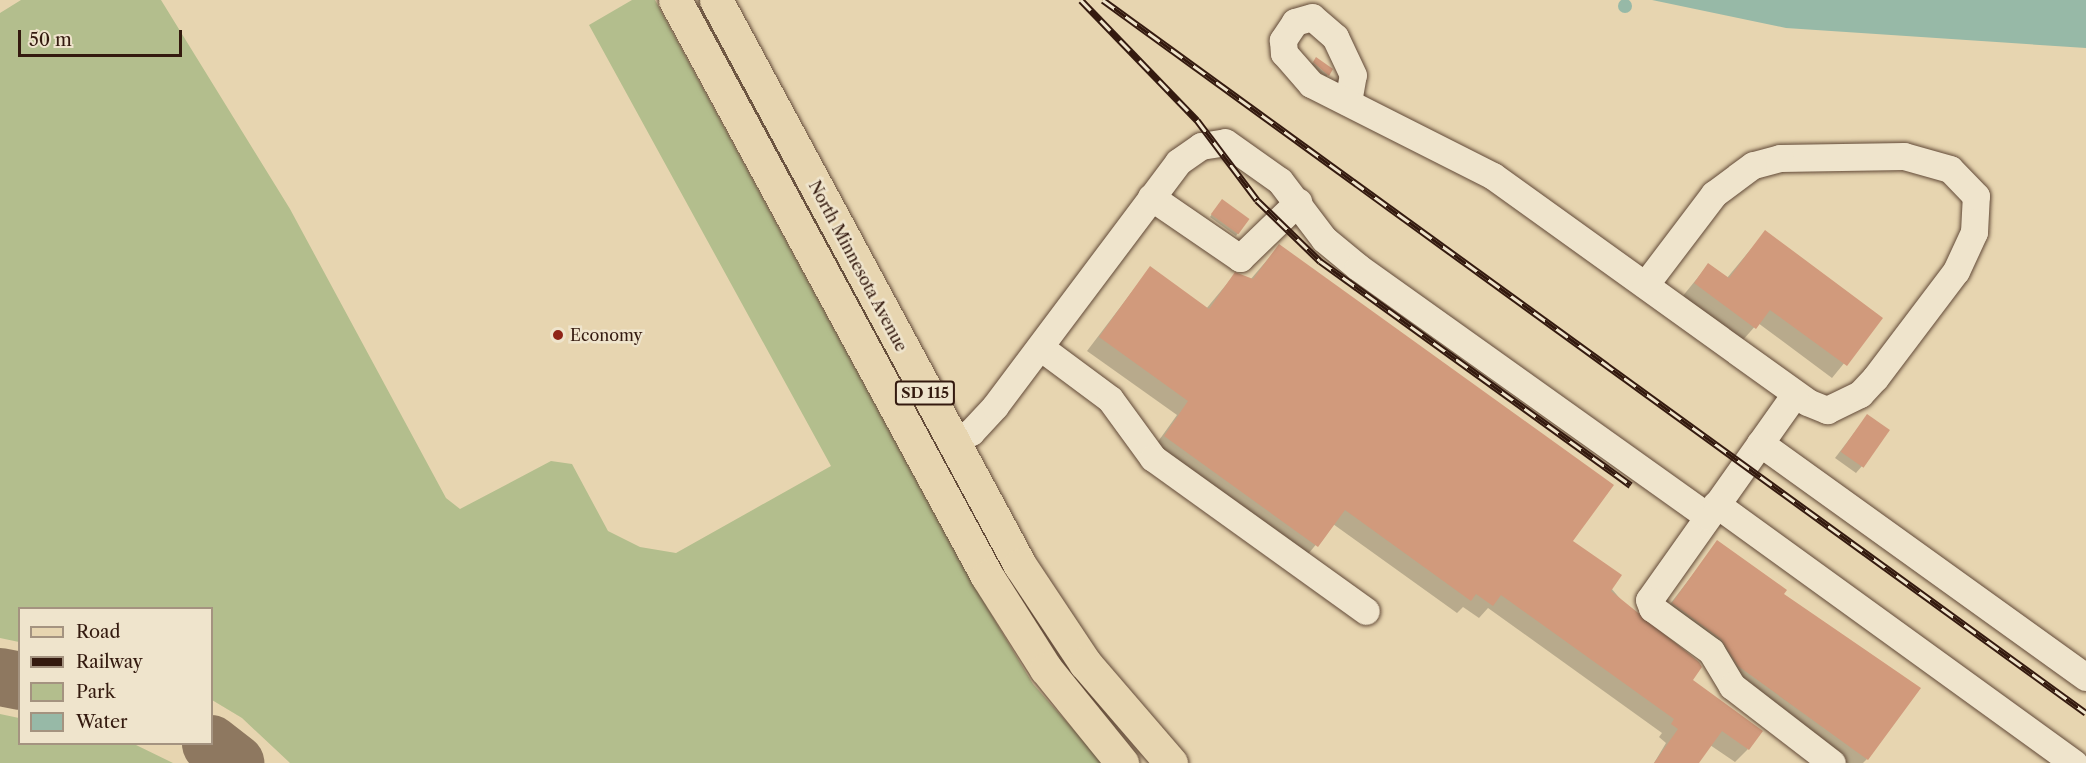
<!DOCTYPE html>
<style>
body{margin:0}
#map{position:relative;width:2086px;height:763px;overflow:hidden;background:#e7d5b0;font-family:"Libre Caslon Text",serif}
div>[style]{position:absolute}
[style*='--x']{left:calc(var(--x)*1px);top:calc(var(--y)*1px);width:calc(var(--w)*1px);rotate:calc(var(--a)*1deg)}
.green>*{inset:0;background:#b3be8d}
.water>*{inset:0;background:#97b9a7}
.round{border-radius:50%}
.shadow>*{inset:0;background:#0003}
.taxiway>*{height:58px;margin:-29px;padding:0 29px;transform-origin:29px;border-radius:29px;background:#8e7860}
.building>*{inset:0;background:#d19a7c;transform-origin:0 0}
.roads{filter:drop-shadow(0 0 2px #614937) drop-shadow(0 0 2px #614937)}
.minor>*{height:27px;margin:-13.5px;padding:0 13.5px;transform-origin:13.5px;border-radius:13.5px;background:#efe4cc}
.major>*{height:33px;margin:-16.5px;padding:0 16.5px;transform-origin:16.5px;border-radius:16.5px;background:#e7d5b0}
.rail>*{height:7px;margin-top:-3.5px;transform-origin:0;background:repeating-linear-gradient(90deg,#efe4cc 0 14px,#341a0f 0 28px);box-sizing:border-box;border-block:2px solid #341a0f}
.dots>*{width:16px;height:16px;translate:-50% -50%;box-sizing:border-box;border:3px solid #efe4cc;border-radius:50%}
span{translate:-50% -50%;white-space:nowrap;text-align:center;line-height:1.15;-webkit-text-stroke:5px #efe4cc;paint-order:stroke}
.shield-label span{padding:2px 4px;background:#efe4cc;border:2px solid;border-radius:4px;-webkit-text-stroke-width:0}
.shield-label{font-size:15px;color:#341a0f;font-weight:700}
.street-label{font-size:16px;color:#341a0f}
.poi-label{font-size:16px;color:#341a0f}
.left{translate:0 -50%;text-align:left}
.legend{position:absolute;left:18px;top:607px;width:195px;height:138px;box-sizing:border-box;background:#efe4cc;border:2px solid #a49380;margin:0;padding:8px 10px;list-style:none;font-size:18px;color:#341a0f}
.legend li{display:flex;align-items:center;gap:12px;height:30px}
.legend b{width:30px;border:2px solid #a49380}
.scale{position:absolute;left:18px;top:30px;width:164px;height:27px;box-sizing:border-box;border:3px solid #341a0f;border-top:0;padding-left:8px;font-size:18px;line-height:21px;white-space:nowrap;color:#341a0f;-webkit-text-stroke:4px #efe4cc;paint-order:stroke}
</style>
<div id="map">
<div class="green">
<div style="clip-path:polygon(21px 0,161px 0,290px 209px,446px 498px,460px 509px,551px 461px,572px 464px,608px 531px,640px 547px,676px 553px,831px 466px,589px 25px,632px 0,655px 0,968px 576px,1033px 684px,1103px 763px,290px 763px,242px 718px,212px 700px,212px 608px,20px 608px,19px 642px,0 638px,0 13px)"></div>
<div style="clip-path:polygon(0 714px,19px 718px,20px 744px,134px 744px,173px 763px,0 763px)"></div>
</div>
<div class="water">
<div class="round" style="left:1618px;top:-1px;width:14px;height:14px"></div>
<div style="clip-path:polygon(1652px 0,2086px 0,2086px 48px,1786px 28px)"></div>
</div>
<div class="shadow">
<div style="clip-path:polygon(1313px 62px,1328px 75px,1326px 77px,1311px 65px)"></div>
<div style="clip-path:polygon(1219px 204px,1248px 219px,1236px 236px,1210px 217px)"></div>
<div style="clip-path:polygon(1765px 232px,1881px 318px,1832px 378px,1758px 323px,1742px 341px,1682px 297px,1708px 265px,1727px 278px)"></div>
<div style="clip-path:polygon(1279px 246px,1571px 541px,1748px 749px,1735px 762px,1710px 745px,1697px 763px,1654px 763px,1666px 743px,1659px 737px,1662px 733px,1488px 608px,1479px 618px,1463px 607px,1457px 613px,1333px 524px,1304px 559px,1152px 450px,1177px 415px,1087px 351px,1150px 268px,1206px 309px,1235px 274px,1250px 280px)"></div>
<div style="clip-path:polygon(1867px 416px,1862px 466px,1856px 473px,1835px 458px)"></div>
<div style="clip-path:polygon(1718px 542px,1782px 594px,1867px 759px,1863px 763px,1841px 763px,1660px 617px)"></div>
</div>
<div class="taxiway">
<div style="--x:0;--y:677;--w:20;--a:11"></div>
<div style="--x:211;--y:744;--w:31;--a:38"></div>
</div>
<div class="building">
<div style="clip-path:polygon(1316px 57px,1333px 69px,1329px 76px,1313px 62px)"></div>
<div style="left:1222px;top:199px;width:34px;height:19px;rotate:36deg"></div>
<div style="clip-path:polygon(1765px 230px,1883px 318px,1847px 366px,1770px 310px,1756px 329px,1694px 283px,1708px 263px,1729px 278px)"></div>
<div style="clip-path:polygon(1279px 244px,1614px 485px,1573px 541px,1622px 575px,1611px 591px,1699px 662px,1702px 667px,1693px 680px,1763px 731px,1749px 750px,1722px 731px,1699px 763px,1654px 763px,1678px 729px,1671px 724px,1674px 719px,1501px 595px,1493px 606px,1476px 594px,1471px 601px,1345px 510px,1318px 547px,1164px 436px,1188px 401px,1099px 337px,1150px 266px,1209px 309px,1235px 272px,1253px 279px)"></div>
<div style="left:1867px;top:414px;width:28px;height:46px;rotate:35deg"></div>
<div style="clip-path:polygon(1717px 540px,1787px 590px,1784px 594px,1921px 688px,1868px 760px,1738px 666px,1721px 639px,1672px 603px)"></div>
</div>
<div class="roads">
<div class="minor">
<div style="--x:1348;--y:102;--w:27;--a:-80"></div>
<div style="--x:1353;--y:75;--w:42;--a:-115.3"></div>
<div style="--x:1335;--y:37;--w:30;--a:-139"></div>
<div style="--x:1312;--y:17;--w:18;--a:164"></div>
<div style="--x:1295;--y:22;--w:22;--a:124"></div>
<div style="--x:1283;--y:40;--w:13;--a:86"></div>
<div style="--x:1284;--y:53;--w:41;--a:48.9"></div>
<div style="--x:1311;--y:84;--w:204;--a:26.8"></div>
<div style="--x:1493;--y:176;--w:387;--a:35.7"></div>
<div style="--x:1807;--y:402;--w:22;--a:22"></div>
<div style="--x:1827;--y:410;--w:37;--a:-26"></div>
<div style="--x:1860;--y:394;--w:22;--a:-47"></div>
<div style="--x:1875;--y:378;--w:134;--a:-52.9"></div>
<div style="--x:1956;--y:271;--w:43;--a:-65.2"></div>
<div style="--x:1974;--y:232;--w:36;--a:-87"></div>
<div style="--x:1976;--y:196;--w:37;--a:-134"></div>
<div style="--x:1950;--y:169;--w:48;--a:-164.2"></div>
<div style="--x:1904;--y:156;--w:124;--a:179.1"></div>
<div style="--x:1780;--y:158;--w:28;--a:165"></div>
<div style="--x:1753;--y:165;--w:49;--a:143.4"></div>
<div style="--x:1714;--y:194;--w:114;--a:127.2"></div>
<div style="--x:1151;--y:197;--w:108;--a:34.4"></div>
<div style="--x:1240;--y:258;--w:81;--a:-44"></div>
<div style="--x:1040;--y:347;--w:87;--a:36.6"></div>
<div style="--x:1110;--y:399;--w:73;--a:53.9"></div>
<div style="--x:1153;--y:458;--w:262;--a:35.7"></div>
<div style="--x:1795;--y:394;--w:252;--a:125.3"></div>
<div style="--x:1649;--y:600;--w:9;--a:69"></div>
<div style="--x:1652;--y:608;--w:73;--a:36.1"></div>
<div style="--x:1711;--y:651;--w:41;--a:59"></div>
<div style="--x:1732;--y:686;--w:126;--a:37.6"></div>
<div style="--x:952;--y:441;--w:21;--a:-25"></div>
<div style="--x:971;--y:432;--w:35;--a:-47"></div>
<div style="--x:995;--y:406;--w:305;--a:-53.1"></div>
<div style="--x:1178;--y:162;--w:28;--a:-35"></div>
<div style="--x:1201;--y:146;--w:24;--a:-9"></div>
<div style="--x:1225;--y:142;--w:67;--a:35.3"></div>
<div style="--x:1280;--y:181;--w:73;--a:52.8"></div>
<div style="--x:1324;--y:239;--w:44;--a:39.5"></div>
<div style="--x:1358;--y:267;--w:429;--a:35.5"></div>
<div style="--x:1760;--y:443;--w:401;--a:35.7"></div>
<div style="--x:1716;--y:504;--w:442;--a:35.9"></div>
</div>
<div class="major">
<div style="--x:675;--y:0;--w:655;--a:61.56"></div>
<div style="--x:987;--y:576;--w:110;--a:57.6"></div>
<div style="--x:1046;--y:669;--w:121;--a:51"></div>
<div style="--x:716;--y:0;--w:642;--a:61.72"></div>
<div style="--x:1020;--y:565;--w:118;--a:56.4"></div>
<div style="--x:1085;--y:663;--w:132;--a:49.3"></div>
</div>
</div>
<div class="rail">
<div style="--x:1081;--y:0;--w:167;--a:46"></div>
<div style="--x:1197;--y:120;--w:100;--a:53.1"></div>
<div style="--x:1257;--y:200;--w:88;--a:44.1"></div>
<div style="--x:1320;--y:261;--w:383;--a:35.8"></div>
<div style="--x:1103;--y:0;--w:1214;--a:35.95"></div>
</div>
<div class="dots">
<div style="left:558px;top:335px;background:#8f2418"></div>
</div>
<div class="shield-label">
<span style="left:925px;top:393px">SD 115</span>
</div>
<div class="street-label">
<span style="left:858px;top:266px;rotate:62deg">North Minnesota Avenue</span>
</div>
<div class="poi-label">
<span class="left" style="left:570px;top:335px">Economy</span>
</div>
<ul class="legend">
<li><b style="height:8px;background:#e7d5b0"></b>Road</li>
<li><b style="height:8px;background:#341a0f"></b>Railway</li>
<li><b style="height:16px;background:#b3be8d"></b>Park</li>
<li><b style="height:16px;background:#97b9a7"></b>Water</li>
</ul>
<div class="scale">50 m</div>
</div>
